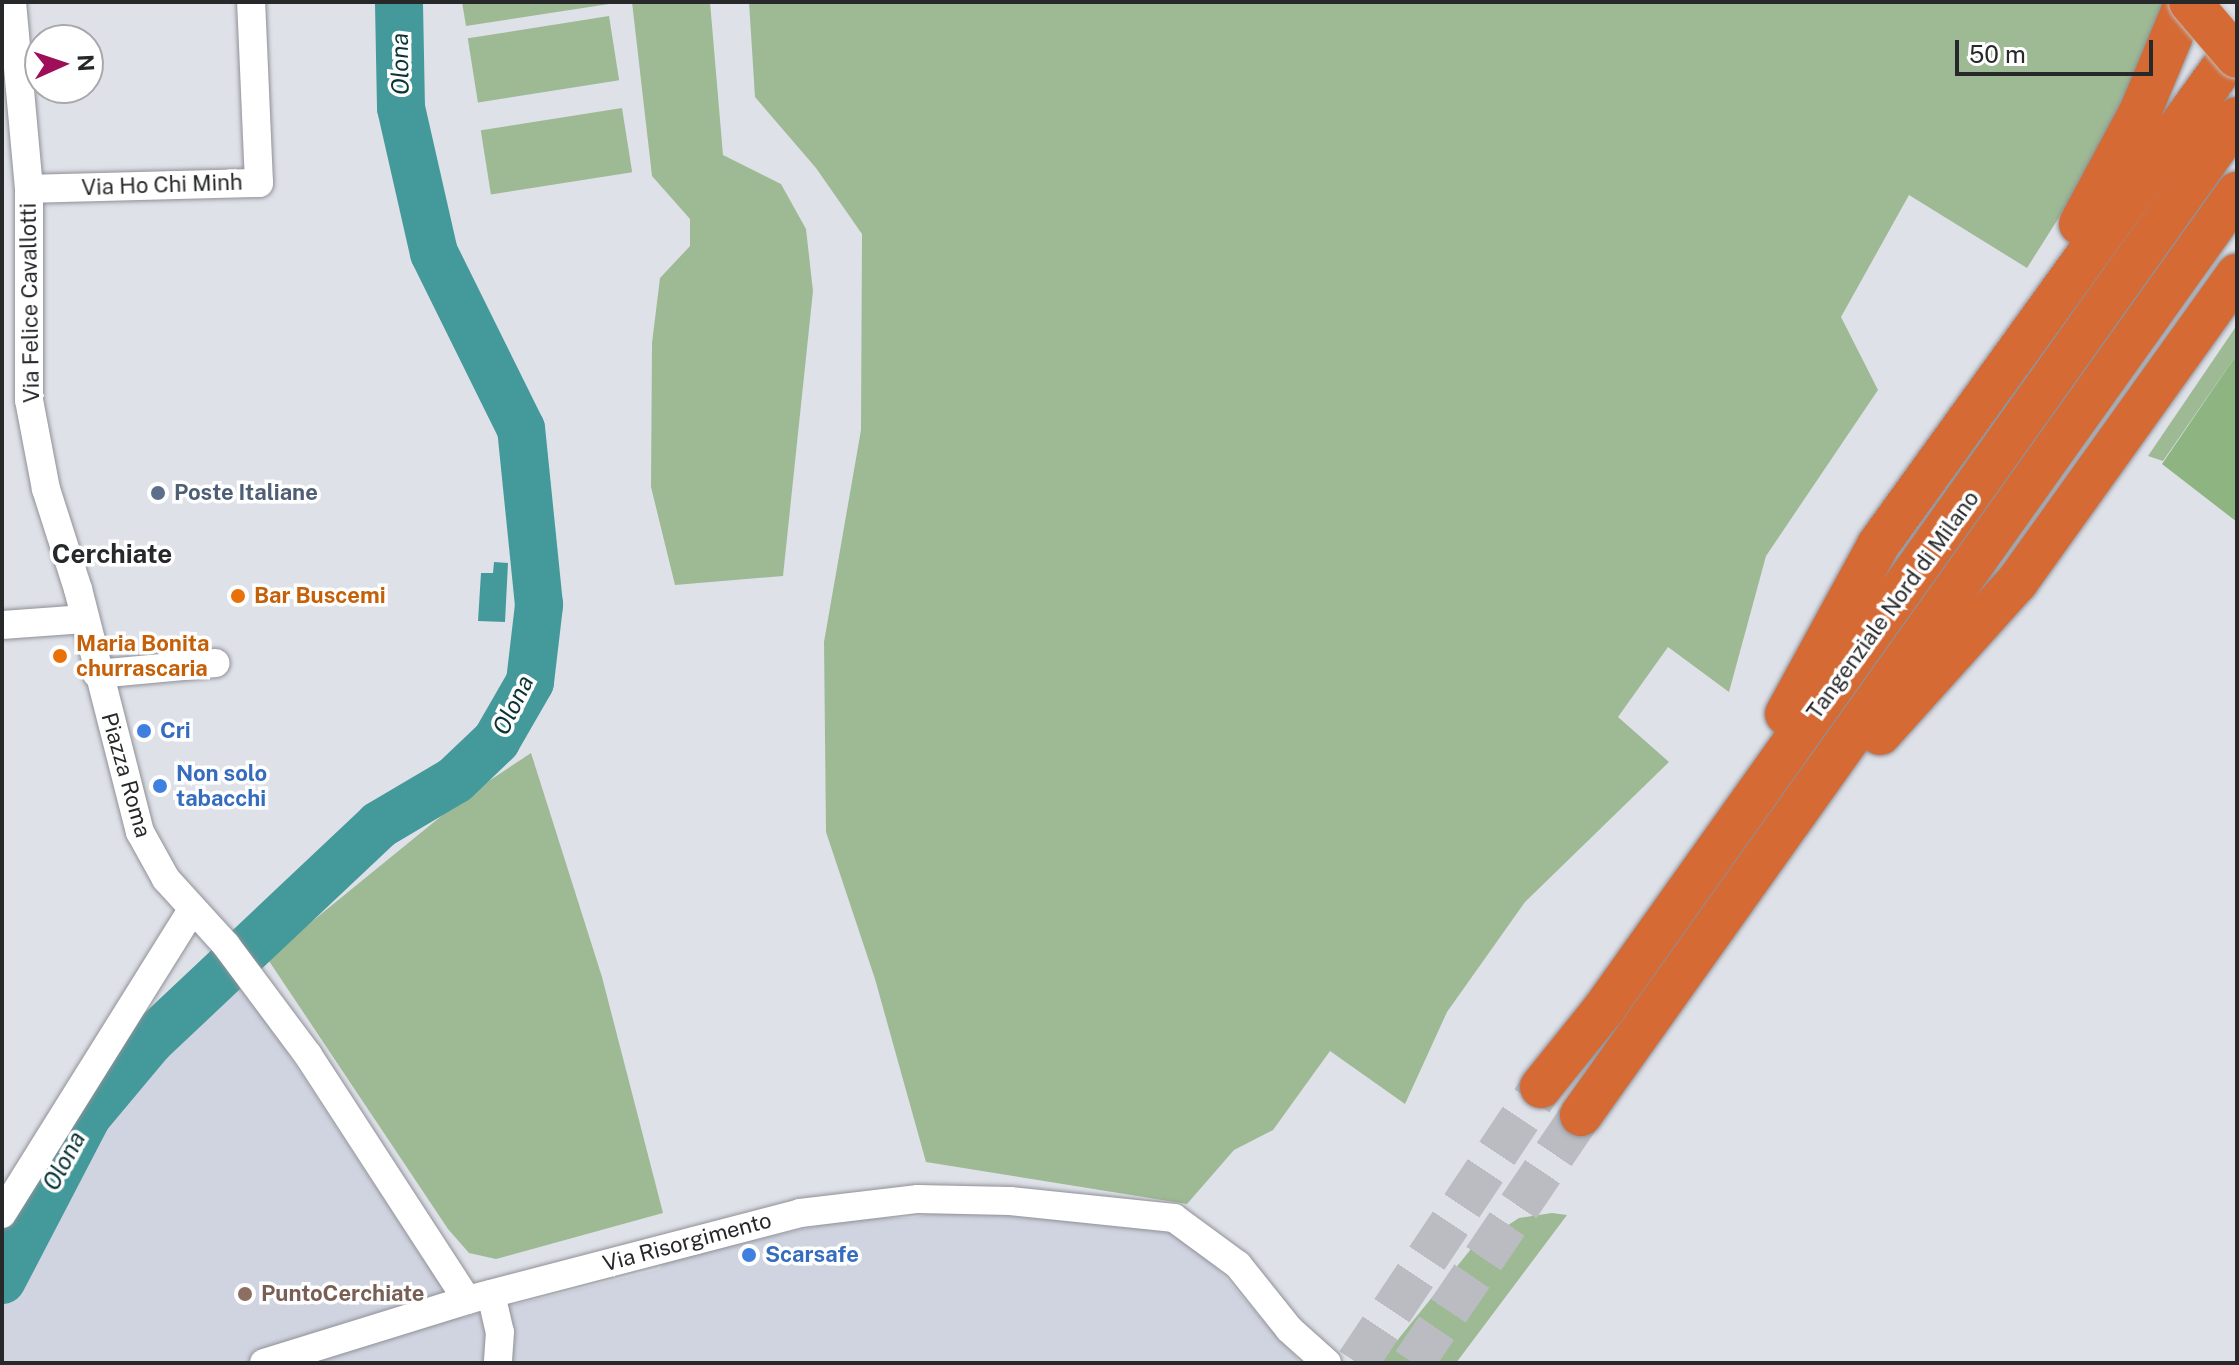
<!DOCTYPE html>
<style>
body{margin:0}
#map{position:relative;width:2239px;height:1365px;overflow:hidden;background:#dfe1e8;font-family:"Public Sans",sans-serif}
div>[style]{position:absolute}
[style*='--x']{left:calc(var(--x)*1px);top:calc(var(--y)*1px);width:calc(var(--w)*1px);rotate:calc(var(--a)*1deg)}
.built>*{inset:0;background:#d0d4e0}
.green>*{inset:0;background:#9dba94;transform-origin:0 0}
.forest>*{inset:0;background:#8db481}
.water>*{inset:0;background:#449a9b}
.river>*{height:48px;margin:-24px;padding:0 24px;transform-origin:24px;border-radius:24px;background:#449a9b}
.highway-tunnel>*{height:42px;margin-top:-21px;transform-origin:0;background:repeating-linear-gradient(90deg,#babcc2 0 42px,transparent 0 63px)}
.roads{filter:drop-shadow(0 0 2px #8e9096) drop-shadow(0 0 2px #8e9096)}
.minor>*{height:28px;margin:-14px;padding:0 14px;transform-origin:14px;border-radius:14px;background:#fff}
.highway>*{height:42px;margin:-21px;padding:0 21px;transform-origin:21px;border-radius:21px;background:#d56a34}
.bridges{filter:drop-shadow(0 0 2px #bebebf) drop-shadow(0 0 2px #bebebf)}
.highway-bridge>*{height:42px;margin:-21px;padding:0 21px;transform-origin:21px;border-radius:21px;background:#d56a34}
.dots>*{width:22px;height:22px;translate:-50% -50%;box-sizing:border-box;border:4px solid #fff;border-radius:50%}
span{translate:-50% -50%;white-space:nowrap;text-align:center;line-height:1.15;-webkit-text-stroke:7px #fff;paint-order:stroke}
.street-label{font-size:22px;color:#27282a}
.service-label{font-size:22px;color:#4e5e75;font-weight:700}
.left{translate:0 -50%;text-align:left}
.food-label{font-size:22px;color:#c56008;font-weight:700}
.shop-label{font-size:22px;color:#366cbe;font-weight:700}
.education-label{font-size:22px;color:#785e54;font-weight:700}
.water-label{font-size:24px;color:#0a3435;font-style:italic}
.quarter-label{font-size:26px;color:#27282a;font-weight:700}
.frame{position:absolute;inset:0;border:4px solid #27282a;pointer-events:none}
.north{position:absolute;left:24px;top:24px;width:80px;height:80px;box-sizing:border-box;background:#fff;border:2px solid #a9a9aa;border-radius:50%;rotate:87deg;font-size:22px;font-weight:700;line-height:32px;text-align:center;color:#27282a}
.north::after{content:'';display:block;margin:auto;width:28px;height:36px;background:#9e0e59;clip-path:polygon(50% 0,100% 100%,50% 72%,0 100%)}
.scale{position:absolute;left:1955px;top:40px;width:198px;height:36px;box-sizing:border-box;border:4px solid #27282a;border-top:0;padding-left:10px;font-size:24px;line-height:28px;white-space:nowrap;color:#27282a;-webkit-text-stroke:6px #fff;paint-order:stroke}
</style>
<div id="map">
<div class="built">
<div style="clip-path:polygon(242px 985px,462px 1318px,660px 1269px,662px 1264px,706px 1251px,853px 1218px,913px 1218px,944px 1210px,1078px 1216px,1165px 1227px,1197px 1246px,1301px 1363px,2px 1363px,2px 1304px,117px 1107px)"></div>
</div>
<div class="green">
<div style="clip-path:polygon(462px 2px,609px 2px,609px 4px,466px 26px)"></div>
<div style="clip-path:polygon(632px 2px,710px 2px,723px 155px,781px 184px,806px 229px,813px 291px,783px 576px,675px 585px,651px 487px,652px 343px,660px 278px,690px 246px,690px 219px,652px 176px)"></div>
<div style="clip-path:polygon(749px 2px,2166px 2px,2125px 113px,2027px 268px,1909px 195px,1841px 317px,1878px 390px,1766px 556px,1729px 692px,1668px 647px,1618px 717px,1669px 762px,1525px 902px,1447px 1012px,1405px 1104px,1330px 1051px,1273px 1130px,1234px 1150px,1187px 1204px,926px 1162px,875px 979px,826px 832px,824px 642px,861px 430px,862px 234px,816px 168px,755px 97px)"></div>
<div style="left:609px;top:16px;width:65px;height:143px;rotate:81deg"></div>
<div style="left:622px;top:108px;width:65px;height:143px;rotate:81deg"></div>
<div style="clip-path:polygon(2237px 325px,2237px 354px,2163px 461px,2148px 456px)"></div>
<div style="clip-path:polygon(531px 753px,602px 977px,663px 1213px,496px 1259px,469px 1253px,448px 1229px,267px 958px,466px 796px)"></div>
<div style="clip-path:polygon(1552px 1213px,1567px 1215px,1456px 1363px,1379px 1363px,1471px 1249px,1519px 1218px)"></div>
</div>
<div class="forest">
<div style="clip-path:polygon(2237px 354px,2237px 522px,2162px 464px)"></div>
</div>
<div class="water">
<div style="clip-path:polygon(494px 562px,508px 563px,505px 622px,478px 621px,481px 573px,493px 573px)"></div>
</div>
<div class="river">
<div style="--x:2;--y:1280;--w:186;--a:-62.5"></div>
<div style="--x:88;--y:1115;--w:97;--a:-50"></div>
<div style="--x:150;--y:1041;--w:315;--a:-43.3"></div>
<div style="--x:379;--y:825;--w:88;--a:-30.6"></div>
<div style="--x:455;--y:780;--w:57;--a:-43.6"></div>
<div style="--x:496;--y:741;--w:68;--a:-60"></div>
<div style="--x:530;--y:682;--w:78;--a:-83.3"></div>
<div style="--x:539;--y:605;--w:177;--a:-95.8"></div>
<div style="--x:521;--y:429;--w:196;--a:-116.3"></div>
<div style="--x:434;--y:253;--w:149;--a:-102.8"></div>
<div style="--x:401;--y:108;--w:106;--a:-91.1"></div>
</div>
<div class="highway-tunnel">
<div style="--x:1357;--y:1363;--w:332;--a:-56.3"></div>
<div style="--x:1413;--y:1363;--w:300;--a:-55.9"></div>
</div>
<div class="roads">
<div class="minor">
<div style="--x:12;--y:2;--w:188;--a:84.8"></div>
<div style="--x:29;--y:189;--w:211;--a:90"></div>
<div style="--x:29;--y:400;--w:91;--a:79.2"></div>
<div style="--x:46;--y:489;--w:105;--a:72.3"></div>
<div style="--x:78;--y:589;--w:251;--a:75.7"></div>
<div style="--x:140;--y:832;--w:54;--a:61"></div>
<div style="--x:166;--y:879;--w:89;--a:47.7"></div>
<div style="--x:226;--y:945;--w:137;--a:53.3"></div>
<div style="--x:308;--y:1055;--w:292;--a:57"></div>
<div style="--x:467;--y:1300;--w:344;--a:-14.6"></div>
<div style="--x:800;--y:1213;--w:119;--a:-6.8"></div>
<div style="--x:918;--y:1199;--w:92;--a:1.2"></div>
<div style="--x:1010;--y:1201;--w:165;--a:5.9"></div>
<div style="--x:1174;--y:1218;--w:79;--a:36.3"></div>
<div style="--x:1238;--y:1265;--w:82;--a:51.4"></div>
<div style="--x:1289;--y:1329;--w:51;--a:41.8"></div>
<div style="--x:29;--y:189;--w:230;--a:-1.5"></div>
<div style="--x:259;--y:183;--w:181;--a:-92.5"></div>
<div style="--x:2;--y:625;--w:83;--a:-4.1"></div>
<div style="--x:97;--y:674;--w:119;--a:-5.3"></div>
<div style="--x:2;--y:1214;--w:358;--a:-58"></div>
<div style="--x:491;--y:1294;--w:39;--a:77"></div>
<div style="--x:500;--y:1332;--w:31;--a:94"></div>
<div style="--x:264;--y:1363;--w:213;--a:-17.2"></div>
</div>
<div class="highway">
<div style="--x:2080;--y:224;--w:129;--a:-61.8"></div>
<div style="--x:2141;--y:110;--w:117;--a:-67.4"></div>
<div style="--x:1786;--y:714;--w:192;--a:-61.4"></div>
<div style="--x:1878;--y:545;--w:614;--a:-54.21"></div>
<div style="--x:1880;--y:734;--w:205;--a:-48"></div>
<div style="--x:2017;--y:582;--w:378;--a:-54.4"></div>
<div style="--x:1541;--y:1087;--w:99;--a:-51.2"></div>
<div style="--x:1603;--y:1010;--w:1094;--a:-54.6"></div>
<div style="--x:1581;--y:1115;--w:1132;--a:-54.57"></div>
</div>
</div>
<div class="bridges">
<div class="highway-bridge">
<div style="--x:2190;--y:2;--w:72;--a:49.5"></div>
</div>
</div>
<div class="dots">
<div style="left:158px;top:493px;background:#5c6f8a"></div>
<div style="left:238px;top:596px;background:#e8710a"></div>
<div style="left:60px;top:656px;background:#e8710a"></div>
<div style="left:144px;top:731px;background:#3f7fe0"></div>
<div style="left:160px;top:786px;background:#3f7fe0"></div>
<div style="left:749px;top:1255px;background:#3f7fe0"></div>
<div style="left:245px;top:1294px;background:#8d6e63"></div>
</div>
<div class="street-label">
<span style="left:162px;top:185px;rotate:-2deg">Via Ho Chi Minh</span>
<span style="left:30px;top:303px;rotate:-91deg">Via Felice Cavallotti</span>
<span style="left:1893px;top:605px;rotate:-54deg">Tangenziale Nord di Milano</span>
<span style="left:126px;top:775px;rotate:74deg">Piazza Roma</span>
<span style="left:687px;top:1242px;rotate:-15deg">Via Risorgimento</span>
</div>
<div class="service-label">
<span class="left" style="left:174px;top:493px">Poste Italiane</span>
</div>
<div class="food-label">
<span class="left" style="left:254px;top:596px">Bar Buscemi</span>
<span class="left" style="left:76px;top:656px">Maria Bonita<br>churrascaria</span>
</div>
<div class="shop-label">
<span class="left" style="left:160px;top:731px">Cri</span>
<span class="left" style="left:176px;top:786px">Non solo<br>tabacchi</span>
<span class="left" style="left:765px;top:1255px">Scarsafe</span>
</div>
<div class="education-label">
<span class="left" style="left:261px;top:1294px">PuntoCerchiate</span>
</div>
<div class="water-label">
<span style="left:400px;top:64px;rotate:-91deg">Olona</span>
<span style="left:513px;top:705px;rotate:-64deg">Olona</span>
<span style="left:64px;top:1161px;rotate:-62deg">Olona</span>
</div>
<div class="quarter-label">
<span style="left:112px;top:554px">Cerchiate</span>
</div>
<div class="frame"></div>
<div class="north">N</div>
<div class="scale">50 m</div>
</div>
